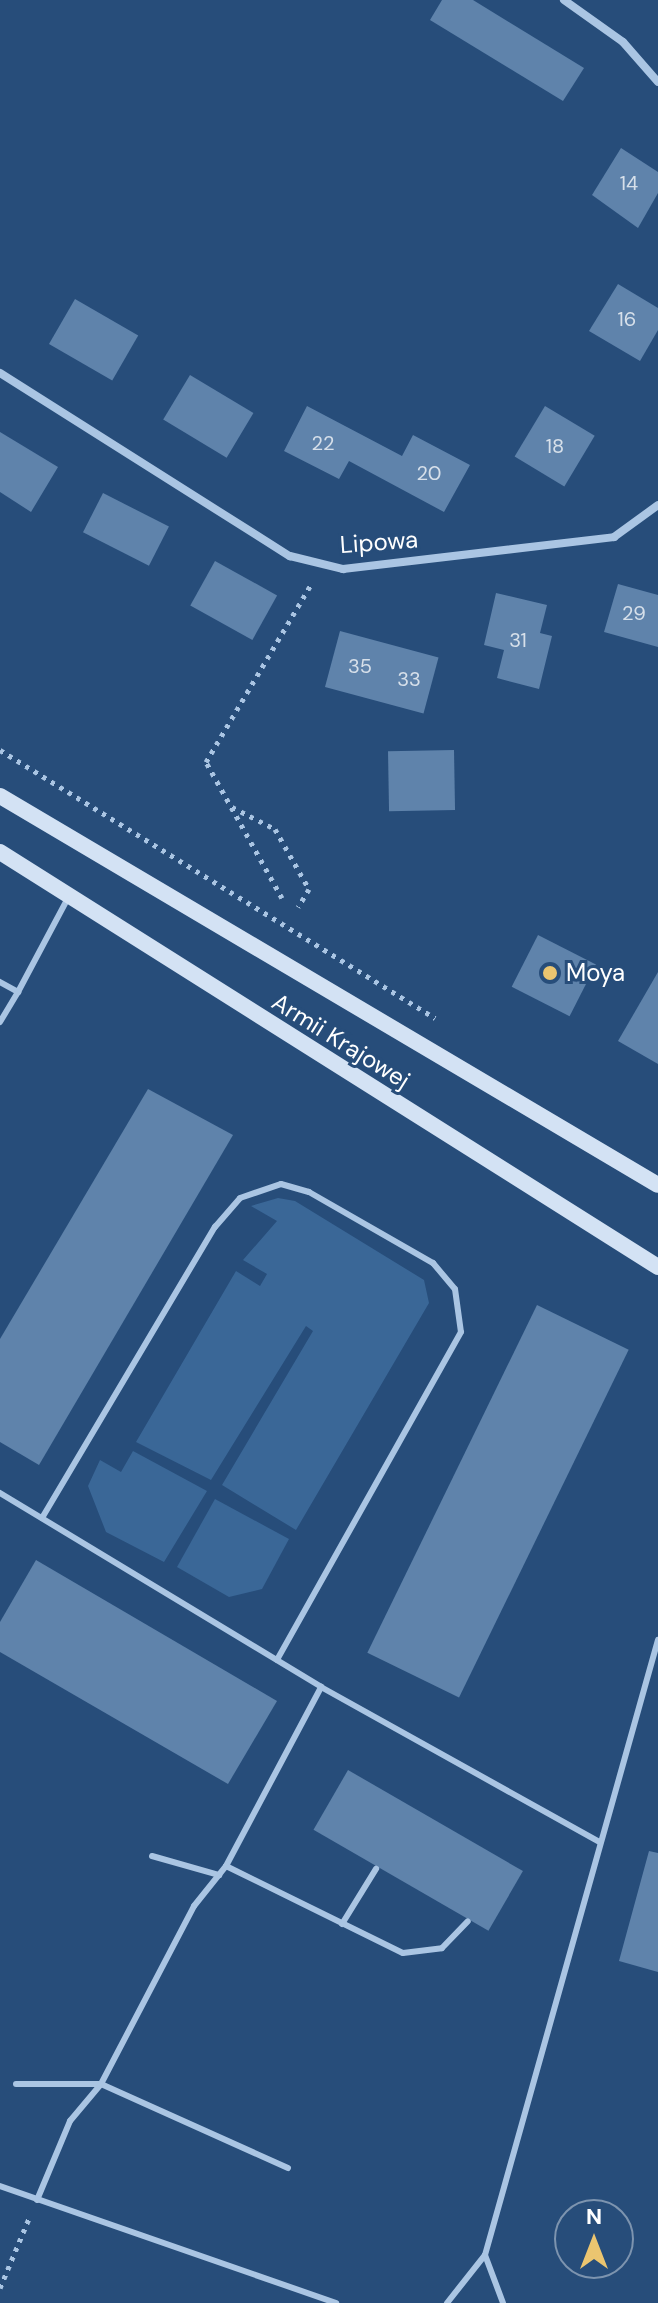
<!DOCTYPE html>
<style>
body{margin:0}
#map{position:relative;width:658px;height:2303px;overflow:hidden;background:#274d7a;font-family:"DM Sans",sans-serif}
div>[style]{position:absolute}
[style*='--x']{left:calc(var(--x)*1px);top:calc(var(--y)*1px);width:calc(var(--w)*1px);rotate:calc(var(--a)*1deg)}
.green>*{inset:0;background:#3a6797}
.building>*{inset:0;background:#5f83ab;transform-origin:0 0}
.path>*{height:5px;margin-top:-2.5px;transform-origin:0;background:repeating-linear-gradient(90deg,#aac5e3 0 4px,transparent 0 10px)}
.lane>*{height:6px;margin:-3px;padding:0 3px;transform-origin:3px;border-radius:3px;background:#aac5e3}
.street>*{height:8px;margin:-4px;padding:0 4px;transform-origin:4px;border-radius:4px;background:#aac5e3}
.secondary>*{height:16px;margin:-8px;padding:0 8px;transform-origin:8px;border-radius:8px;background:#d3e2f4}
.dots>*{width:22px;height:22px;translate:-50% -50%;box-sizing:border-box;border:4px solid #274d7a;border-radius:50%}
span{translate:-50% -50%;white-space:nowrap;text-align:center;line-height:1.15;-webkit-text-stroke:6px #274d7a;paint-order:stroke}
.number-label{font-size:20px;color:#d7e0ea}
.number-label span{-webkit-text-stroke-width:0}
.street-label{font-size:24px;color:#fff}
.poi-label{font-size:24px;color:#fff}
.left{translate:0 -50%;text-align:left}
.north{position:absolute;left:554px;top:2199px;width:80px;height:80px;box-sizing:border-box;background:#274d7a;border:2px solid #7d94af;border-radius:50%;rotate:0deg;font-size:22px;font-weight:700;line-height:32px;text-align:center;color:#fff}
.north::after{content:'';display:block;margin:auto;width:28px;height:36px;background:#ebc570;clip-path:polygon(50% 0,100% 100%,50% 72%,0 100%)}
</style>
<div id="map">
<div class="green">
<div style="clip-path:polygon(278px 1198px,295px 1201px,424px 1280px,429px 1303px,296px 1530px,222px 1485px,313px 1331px,306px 1326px,211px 1480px,136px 1442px,236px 1271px,260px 1286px,267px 1274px,243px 1260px,277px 1221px,251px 1206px)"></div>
<div style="clip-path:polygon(133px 1451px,207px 1491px,164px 1562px,106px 1532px,88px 1486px,100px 1460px,121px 1472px)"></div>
<div style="clip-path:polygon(215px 1499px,289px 1539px,262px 1589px,229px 1597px,177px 1567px)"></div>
</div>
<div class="building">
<div style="clip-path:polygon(442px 0,473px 0,584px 68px,563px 101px,430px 20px)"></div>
<div style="clip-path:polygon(621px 148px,658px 172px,658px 193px,638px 228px,592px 195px)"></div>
<div style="clip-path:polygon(618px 284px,658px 308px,658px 330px,640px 361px,589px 331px)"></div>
<div style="left:75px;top:299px;width:73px;height:52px;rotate:30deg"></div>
<div style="left:190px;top:375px;width:74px;height:52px;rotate:31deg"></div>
<div style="clip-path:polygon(307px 406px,402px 456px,413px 435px,470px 465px,444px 512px,349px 461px,339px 479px,284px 451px)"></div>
<div style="left:545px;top:406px;width:58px;height:59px;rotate:31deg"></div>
<div style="clip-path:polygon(0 432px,58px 467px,31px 512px,0 492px)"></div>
<div style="left:103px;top:493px;width:74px;height:44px;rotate:27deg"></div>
<div style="left:215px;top:561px;width:71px;height:51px;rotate:29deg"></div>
<div style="clip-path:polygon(618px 584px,658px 595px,658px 647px,604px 632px)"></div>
<div style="clip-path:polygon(496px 593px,547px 605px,540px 633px,552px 636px,539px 689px,497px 678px,504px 650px,484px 645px)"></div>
<div style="left:340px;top:631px;width:102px;height:58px;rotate:15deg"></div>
<div style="left:454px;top:750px;width:60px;height:66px;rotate:89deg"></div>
<div style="left:538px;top:935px;width:65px;height:58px;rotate:27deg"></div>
<div style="clip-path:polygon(658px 972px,658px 1064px,618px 1041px)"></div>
<div style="clip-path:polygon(148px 1089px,233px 1135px,39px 1465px,0 1442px,0 1339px)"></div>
<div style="left:537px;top:1305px;width:102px;height:387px;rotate:26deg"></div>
<div style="clip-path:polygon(36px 1560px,277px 1701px,228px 1784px,0 1652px,0 1622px)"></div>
<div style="left:348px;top:1770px;width:202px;height:69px;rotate:30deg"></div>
<div style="clip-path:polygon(649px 1851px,658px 1853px,658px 1972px,619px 1961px)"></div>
</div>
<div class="path">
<div style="--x:0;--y:750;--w:511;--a:31.64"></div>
<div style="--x:232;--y:807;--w:48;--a:27.1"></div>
<div style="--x:275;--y:829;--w:69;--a:60.5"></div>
<div style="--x:309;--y:889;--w:21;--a:121"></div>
<div style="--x:282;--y:898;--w:156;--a:-119.2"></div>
<div style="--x:206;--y:762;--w:208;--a:-59.4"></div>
<div style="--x:0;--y:2288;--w:78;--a:-67.4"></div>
</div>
<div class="lane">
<div style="--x:0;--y:982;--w:21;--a:29"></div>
<div style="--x:18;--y:992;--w:35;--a:121"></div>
<div style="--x:18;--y:992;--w:106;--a:-62"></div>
<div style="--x:0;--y:1493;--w:375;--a:31.1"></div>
<div style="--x:321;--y:1687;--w:319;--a:29.1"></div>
<div style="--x:42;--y:1518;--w:339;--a:-59.3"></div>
<div style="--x:215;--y:1227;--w:38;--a:-49"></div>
<div style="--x:240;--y:1198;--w:43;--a:-18.9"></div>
<div style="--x:281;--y:1184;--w:29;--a:16"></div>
<div style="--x:309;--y:1192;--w:143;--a:29.8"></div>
<div style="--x:433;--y:1263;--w:34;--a:50"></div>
<div style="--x:455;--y:1289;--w:43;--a:82.1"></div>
<div style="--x:461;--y:1332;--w:376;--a:119.3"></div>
<div style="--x:152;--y:1856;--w:70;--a:15.8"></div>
<div style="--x:226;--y:1866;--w:197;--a:26.2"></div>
<div style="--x:403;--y:1953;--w:39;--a:-7"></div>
<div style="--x:442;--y:1948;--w:37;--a:-46"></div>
<div style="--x:342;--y:1924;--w:65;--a:-58.3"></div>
<div style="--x:16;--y:2084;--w:85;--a:0"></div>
<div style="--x:101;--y:2084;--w:205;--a:24.2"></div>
<div style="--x:0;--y:2186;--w:356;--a:19.2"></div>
<div style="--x:37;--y:2200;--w:86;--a:-67.3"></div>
<div style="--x:70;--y:2121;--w:48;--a:-50"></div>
<div style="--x:101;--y:2084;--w:201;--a:-62.4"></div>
<div style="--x:194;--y:1906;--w:51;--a:-51.3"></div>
<div style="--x:226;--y:1866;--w:203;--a:-62"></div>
<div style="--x:485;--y:2255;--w:51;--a:69.4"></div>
<div style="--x:447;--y:2303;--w:61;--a:-51.6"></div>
<div style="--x:485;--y:2255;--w:639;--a:-74.29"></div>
</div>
<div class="street">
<div style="--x:564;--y:0;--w:72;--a:35.4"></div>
<div style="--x:623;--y:42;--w:53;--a:48.8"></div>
<div style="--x:0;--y:373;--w:343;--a:32.3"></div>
<div style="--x:290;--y:556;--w:55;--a:13.8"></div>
<div style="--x:343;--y:569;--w:273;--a:-6.7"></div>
<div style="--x:614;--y:537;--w:54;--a:-36"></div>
</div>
<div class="secondary">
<div style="--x:0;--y:796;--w:764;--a:30.59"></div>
<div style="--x:0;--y:852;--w:778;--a:32.24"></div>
</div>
<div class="dots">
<div style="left:550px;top:973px;background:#ebc570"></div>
</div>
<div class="number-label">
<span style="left:629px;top:183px">14</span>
<span style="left:627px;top:319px">16</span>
<span style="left:323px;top:443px">22</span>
<span style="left:555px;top:446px">18</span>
<span style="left:429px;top:473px">20</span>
<span style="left:634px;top:613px">29</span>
<span style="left:518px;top:640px">31</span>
<span style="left:360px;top:666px">35</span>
<span style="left:409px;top:679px">33</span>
</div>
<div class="street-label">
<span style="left:379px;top:542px;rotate:-4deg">Lipowa</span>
<span style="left:341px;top:1041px;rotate:32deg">Armii Krajowej</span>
</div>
<div class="poi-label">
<span class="left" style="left:566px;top:973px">Moya</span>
</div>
<div class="north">N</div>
</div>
